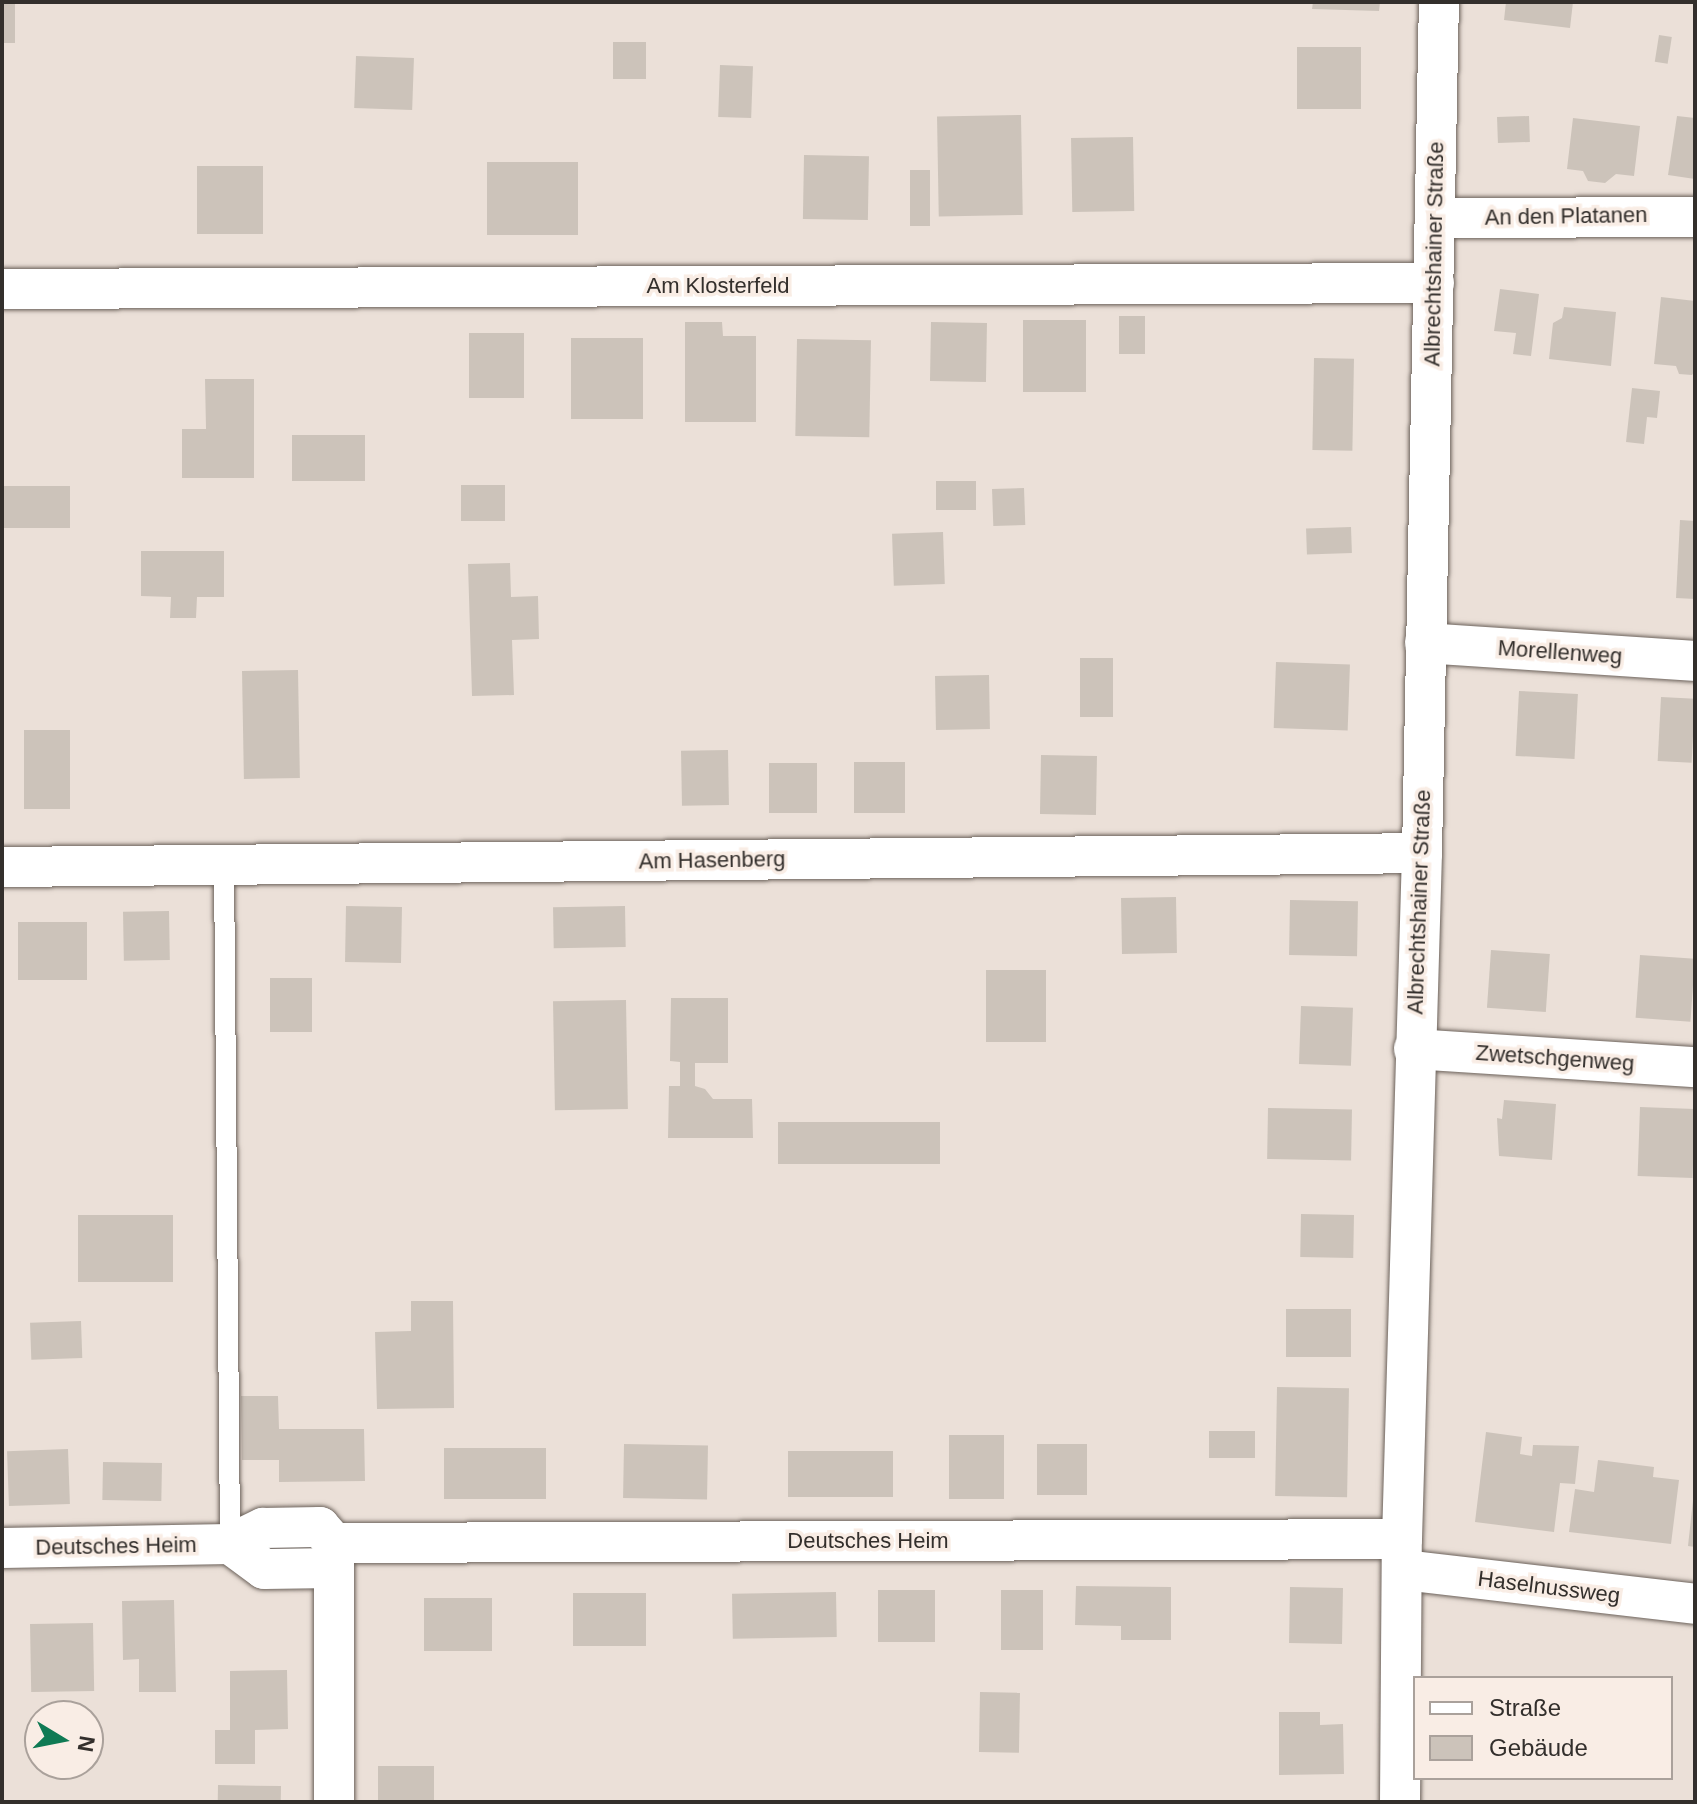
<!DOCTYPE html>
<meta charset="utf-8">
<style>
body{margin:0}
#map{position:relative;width:1697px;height:1804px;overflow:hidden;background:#ebe0d8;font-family:Arial,sans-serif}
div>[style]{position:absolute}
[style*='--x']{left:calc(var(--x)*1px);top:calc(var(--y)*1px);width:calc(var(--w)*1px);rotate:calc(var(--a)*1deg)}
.building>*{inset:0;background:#ccc3ba;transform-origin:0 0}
.roads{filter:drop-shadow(0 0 2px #6c625b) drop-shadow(0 0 2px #6c625b)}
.lane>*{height:20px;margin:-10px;padding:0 10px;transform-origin:10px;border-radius:10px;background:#fff}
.street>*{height:40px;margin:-20px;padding:0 20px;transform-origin:20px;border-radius:20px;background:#fff}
span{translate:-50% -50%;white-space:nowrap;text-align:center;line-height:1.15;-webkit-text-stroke:7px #f9ede5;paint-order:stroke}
.street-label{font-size:22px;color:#332f2c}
.frame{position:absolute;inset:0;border:4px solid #332f2c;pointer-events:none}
.legend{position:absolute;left:1413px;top:1676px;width:260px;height:104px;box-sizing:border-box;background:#f9ede5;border:2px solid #aaa19b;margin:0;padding:10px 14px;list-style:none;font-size:24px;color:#332f2c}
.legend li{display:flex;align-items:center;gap:16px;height:40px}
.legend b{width:40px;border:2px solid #aaa19b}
.north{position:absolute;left:24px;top:1700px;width:80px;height:80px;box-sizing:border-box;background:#f9ede5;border:2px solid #aaa19b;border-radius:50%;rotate:100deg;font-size:22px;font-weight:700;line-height:32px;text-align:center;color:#332f2c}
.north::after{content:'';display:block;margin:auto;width:28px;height:36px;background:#0f7a54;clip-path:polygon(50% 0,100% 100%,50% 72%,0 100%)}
</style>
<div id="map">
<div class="building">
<div style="left:2px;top:2px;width:13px;height:41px"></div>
<div style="clip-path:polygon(1313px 2px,1380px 2px,1379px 11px,1312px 9px)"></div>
<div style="clip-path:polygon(1506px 2px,1573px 2px,1570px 28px,1504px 20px)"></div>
<div style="left:1659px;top:35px;width:13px;height:27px;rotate:9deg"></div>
<div style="left:613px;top:42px;width:33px;height:37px"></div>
<div style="left:1297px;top:47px;width:64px;height:62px"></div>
<div style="left:356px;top:56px;width:58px;height:52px;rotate:2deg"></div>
<div style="left:720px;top:65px;width:33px;height:52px;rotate:2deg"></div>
<div style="left:1021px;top:115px;width:100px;height:84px;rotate:89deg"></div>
<div style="left:1529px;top:116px;width:26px;height:32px;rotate:88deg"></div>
<div style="clip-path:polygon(1677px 116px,1695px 118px,1695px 179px,1668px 175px)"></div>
<div style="clip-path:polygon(1573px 118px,1640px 126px,1634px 176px,1616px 174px,1605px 183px,1588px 181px,1583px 171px,1567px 169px)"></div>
<div style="left:1133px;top:137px;width:74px;height:62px;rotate:89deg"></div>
<div style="left:804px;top:155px;width:65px;height:64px;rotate:1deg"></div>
<div style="left:487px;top:162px;width:91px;height:73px"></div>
<div style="left:197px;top:166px;width:66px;height:68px"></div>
<div style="left:910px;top:170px;width:20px;height:56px"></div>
<div style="clip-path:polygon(1500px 289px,1539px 294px,1531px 356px,1513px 354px,1516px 333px,1494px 331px)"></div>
<div style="clip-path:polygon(1661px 297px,1695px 301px,1695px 371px,1692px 375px,1679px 374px,1676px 366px,1654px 364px)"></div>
<div style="clip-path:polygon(1564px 307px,1616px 312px,1611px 366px,1549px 359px,1553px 323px,1562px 318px)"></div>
<div style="left:1145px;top:316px;width:38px;height:26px;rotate:90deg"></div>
<div style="left:1023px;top:320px;width:63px;height:72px"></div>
<div style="clip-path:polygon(685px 322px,722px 322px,723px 336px,756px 336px,756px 422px,685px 422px)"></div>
<div style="left:931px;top:322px;width:56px;height:59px;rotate:1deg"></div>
<div style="left:469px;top:333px;width:55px;height:65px"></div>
<div style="left:571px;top:338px;width:72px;height:81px"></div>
<div style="left:797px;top:339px;width:74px;height:97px;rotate:1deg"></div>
<div style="left:1314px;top:358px;width:40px;height:92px;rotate:1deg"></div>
<div style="clip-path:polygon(205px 379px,254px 379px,254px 478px,182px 478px,182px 429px,206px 429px)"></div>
<div style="clip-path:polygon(1632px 388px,1660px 391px,1657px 418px,1647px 417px,1644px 444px,1626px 442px)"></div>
<div style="left:365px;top:435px;width:46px;height:73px;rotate:90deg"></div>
<div style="left:936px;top:481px;width:40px;height:29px"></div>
<div style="left:461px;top:485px;width:44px;height:36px"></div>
<div style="left:70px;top:486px;width:42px;height:68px;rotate:90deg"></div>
<div style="left:1024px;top:488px;width:37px;height:32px;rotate:88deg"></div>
<div style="clip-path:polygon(1680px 520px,1695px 521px,1695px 599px,1676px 598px)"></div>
<div style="left:1351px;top:527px;width:26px;height:45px;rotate:88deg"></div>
<div style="left:943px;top:532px;width:52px;height:51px;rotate:88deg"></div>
<div style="clip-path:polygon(141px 551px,224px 551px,224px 597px,197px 597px,196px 618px,170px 618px,171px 597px,141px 596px)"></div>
<div style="clip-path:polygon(510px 563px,511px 597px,538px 596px,539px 639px,512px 640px,514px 695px,472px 696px,468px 564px)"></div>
<div style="left:1080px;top:658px;width:33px;height:59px"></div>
<div style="left:1276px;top:662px;width:74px;height:66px;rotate:2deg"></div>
<div style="left:298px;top:670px;width:108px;height:56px;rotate:89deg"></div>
<div style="left:989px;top:675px;width:54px;height:54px;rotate:89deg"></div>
<div style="left:1519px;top:691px;width:59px;height:65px;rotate:3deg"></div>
<div style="left:1661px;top:697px;width:34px;height:64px;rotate:3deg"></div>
<div style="left:24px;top:730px;width:46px;height:79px"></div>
<div style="left:728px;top:750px;width:55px;height:47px;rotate:89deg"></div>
<div style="left:1041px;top:755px;width:56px;height:59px;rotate:1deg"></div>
<div style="left:905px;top:762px;width:51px;height:51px;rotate:90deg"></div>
<div style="left:769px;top:763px;width:48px;height:50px"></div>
<div style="left:1176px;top:897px;width:56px;height:55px;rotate:89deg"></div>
<div style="left:1290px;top:900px;width:68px;height:55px;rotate:1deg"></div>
<div style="left:346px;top:906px;width:56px;height:56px;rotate:1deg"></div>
<div style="left:625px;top:906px;width:41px;height:72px;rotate:89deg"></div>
<div style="left:169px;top:911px;width:49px;height:46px;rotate:89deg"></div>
<div style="left:18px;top:922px;width:69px;height:58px"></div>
<div style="left:1491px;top:950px;width:59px;height:58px;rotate:4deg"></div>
<div style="left:1640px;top:955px;width:55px;height:63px;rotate:4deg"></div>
<div style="left:986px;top:970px;width:60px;height:72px"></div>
<div style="left:270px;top:978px;width:42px;height:54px"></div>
<div style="clip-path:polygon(671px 998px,728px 998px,728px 1063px,695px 1063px,695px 1086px,705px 1089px,713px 1099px,752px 1099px,753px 1138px,668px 1138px,669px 1086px,680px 1086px,680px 1062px,670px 1061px)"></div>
<div style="left:626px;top:1000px;width:109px;height:73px;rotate:89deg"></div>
<div style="left:1301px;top:1006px;width:52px;height:58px;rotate:2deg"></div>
<div style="clip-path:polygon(1504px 1100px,1556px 1104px,1552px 1160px,1499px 1156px,1497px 1118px,1502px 1119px)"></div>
<div style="left:1640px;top:1107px;width:55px;height:69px;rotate:2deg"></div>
<div style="left:1268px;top:1108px;width:84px;height:51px;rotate:1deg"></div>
<div style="left:940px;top:1122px;width:42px;height:162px;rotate:90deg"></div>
<div style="left:1301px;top:1214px;width:53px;height:43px;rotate:1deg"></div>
<div style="left:173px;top:1215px;width:67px;height:95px;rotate:90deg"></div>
<div style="clip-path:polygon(411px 1301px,453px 1301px,454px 1408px,377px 1409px,375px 1332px,411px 1331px)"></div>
<div style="left:1286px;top:1309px;width:65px;height:48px"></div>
<div style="left:81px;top:1321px;width:37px;height:51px;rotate:88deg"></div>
<div style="left:1277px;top:1387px;width:72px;height:109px;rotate:1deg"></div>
<div style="clip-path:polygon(241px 1396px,278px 1396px,279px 1429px,364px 1429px,365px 1481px,279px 1482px,279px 1460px,242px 1460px)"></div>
<div style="left:1209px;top:1431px;width:46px;height:27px"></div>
<div style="clip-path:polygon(1486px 1432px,1522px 1437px,1520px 1454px,1532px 1456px,1533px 1445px,1579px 1446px,1575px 1484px,1560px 1483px,1554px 1532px,1475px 1522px)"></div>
<div style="left:949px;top:1435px;width:55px;height:64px"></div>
<div style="left:624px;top:1444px;width:84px;height:54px;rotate:1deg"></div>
<div style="left:1037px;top:1444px;width:50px;height:51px"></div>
<div style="left:546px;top:1448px;width:51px;height:102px;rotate:90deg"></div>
<div style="left:68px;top:1449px;width:55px;height:61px;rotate:88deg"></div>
<div style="left:893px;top:1451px;width:46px;height:105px;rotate:90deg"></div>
<div style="clip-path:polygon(1598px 1460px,1654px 1467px,1653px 1477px,1679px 1480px,1671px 1544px,1569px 1532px,1575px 1489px,1594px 1492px)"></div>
<div style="left:103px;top:1462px;width:59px;height:38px;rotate:1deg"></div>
<div style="clip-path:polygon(1693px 1500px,1695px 1500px,1695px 1547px,1688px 1546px)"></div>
<div style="clip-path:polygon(1076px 1586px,1171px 1587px,1171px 1640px,1121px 1640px,1121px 1626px,1075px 1625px)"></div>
<div style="left:1290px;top:1587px;width:53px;height:56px;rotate:1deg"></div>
<div style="left:935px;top:1590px;width:52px;height:57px;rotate:90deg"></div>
<div style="left:1001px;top:1590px;width:42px;height:60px"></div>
<div style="left:836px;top:1592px;width:45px;height:104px;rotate:89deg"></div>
<div style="left:573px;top:1593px;width:73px;height:53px"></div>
<div style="left:424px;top:1598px;width:68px;height:53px"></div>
<div style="clip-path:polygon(174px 1600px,176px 1692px,139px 1692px,139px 1659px,123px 1660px,122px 1601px)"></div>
<div style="left:93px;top:1623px;width:68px;height:63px;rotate:89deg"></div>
<div style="clip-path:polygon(287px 1670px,288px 1729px,255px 1730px,255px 1764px,215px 1764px,215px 1730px,230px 1730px,230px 1671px)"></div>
<div style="left:980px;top:1692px;width:40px;height:60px;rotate:1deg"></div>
<div style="clip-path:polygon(1279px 1712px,1320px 1712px,1320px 1725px,1343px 1724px,1344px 1774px,1279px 1775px)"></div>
<div style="left:378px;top:1766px;width:56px;height:36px"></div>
<div style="left:218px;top:1785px;width:63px;height:17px;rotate:1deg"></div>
</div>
<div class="roads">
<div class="lane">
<div style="--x:224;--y:865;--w:679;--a:89.49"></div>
</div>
<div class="street">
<div style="--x:1436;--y:218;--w:259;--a:-0.2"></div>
<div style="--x:2;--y:289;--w:1432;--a:-0.24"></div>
<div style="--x:1425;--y:643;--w:271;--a:3.8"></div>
<div style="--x:2;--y:867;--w:1420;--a:-0.56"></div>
<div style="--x:1414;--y:1049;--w:282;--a:3.7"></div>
<div style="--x:334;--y:1543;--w:1068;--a:-0.21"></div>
<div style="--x:230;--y:1544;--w:42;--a:36.3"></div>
<div style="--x:264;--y:1569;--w:70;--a:-0.8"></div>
<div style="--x:2;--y:1548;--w:228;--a:-1"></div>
<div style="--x:230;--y:1544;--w:37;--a:-26"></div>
<div style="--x:263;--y:1528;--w:57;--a:-1"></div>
<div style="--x:320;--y:1527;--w:21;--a:49"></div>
<div style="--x:334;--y:1543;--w:259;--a:90"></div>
<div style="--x:1403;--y:1570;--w:294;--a:6.6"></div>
<div style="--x:1400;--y:1802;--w:263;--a:-89.6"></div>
<div style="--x:1402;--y:1539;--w:686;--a:-88.33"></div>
<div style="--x:1422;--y:853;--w:851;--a:-88.86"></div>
</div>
</div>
<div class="street-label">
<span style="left:1566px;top:216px;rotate:-1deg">An den Platanen</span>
<span style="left:1434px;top:254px;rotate:-89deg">Albrechtshainer Straße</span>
<span style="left:718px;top:286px">Am Klosterfeld</span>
<span style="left:1560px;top:652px;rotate:4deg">Morellenweg</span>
<span style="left:712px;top:860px;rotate:-1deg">Am Hasenberg</span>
<span style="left:1419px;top:902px;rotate:-88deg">Albrechtshainer Straße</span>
<span style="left:1555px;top:1058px;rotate:4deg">Zwetschgenweg</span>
<span style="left:868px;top:1541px">Deutsches Heim</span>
<span style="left:116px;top:1546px;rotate:-1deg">Deutsches Heim</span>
<span style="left:1549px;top:1587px;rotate:7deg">Haselnussweg</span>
</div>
<div class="frame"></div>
<ul class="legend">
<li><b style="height:10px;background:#fff"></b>Straße</li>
<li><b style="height:22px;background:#ccc3ba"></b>Gebäude</li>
</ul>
<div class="north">N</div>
</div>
